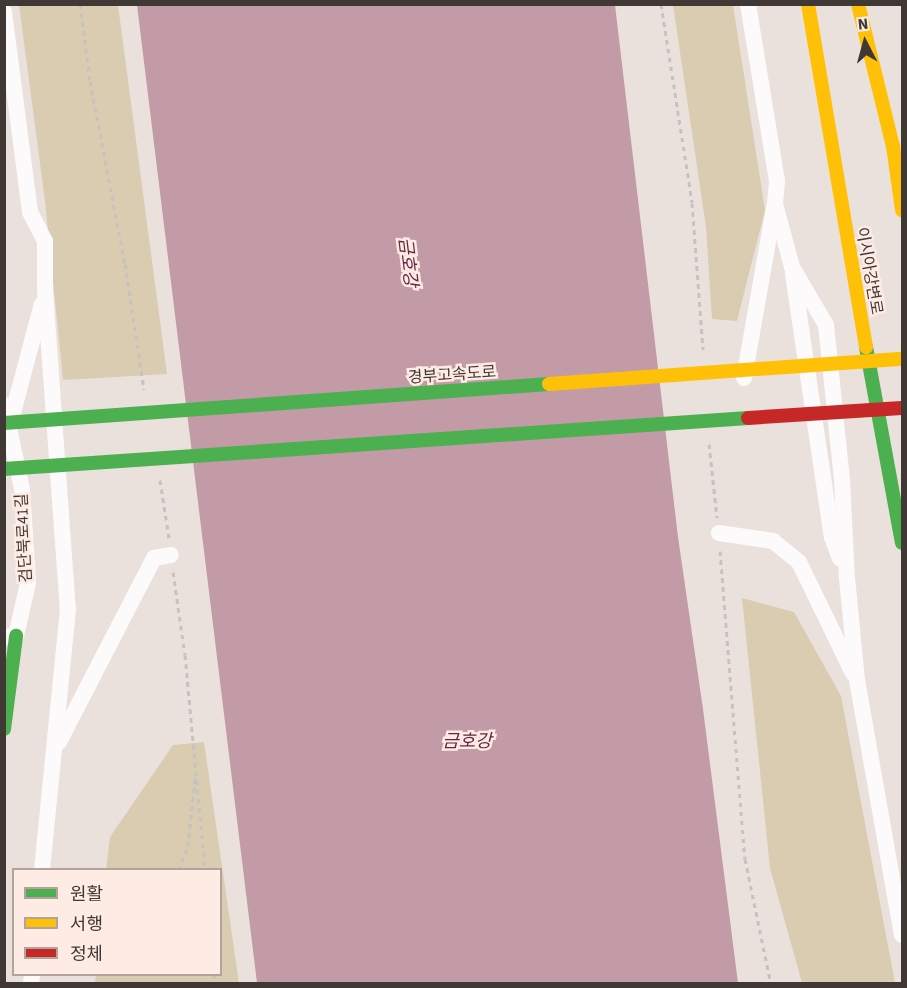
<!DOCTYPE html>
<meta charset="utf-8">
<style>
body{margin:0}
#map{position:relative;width:907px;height:988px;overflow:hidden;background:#ebe1dc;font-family:"Source Sans 3","Noto Sans KR",sans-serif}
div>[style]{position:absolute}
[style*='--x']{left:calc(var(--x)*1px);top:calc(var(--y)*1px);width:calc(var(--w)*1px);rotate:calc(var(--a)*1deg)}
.green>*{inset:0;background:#d9ccb0}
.water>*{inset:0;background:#c29ba6}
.path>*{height:3px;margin-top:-1.5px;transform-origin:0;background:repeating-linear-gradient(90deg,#c5c2c0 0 4.5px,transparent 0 9px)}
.street>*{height:16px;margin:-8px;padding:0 8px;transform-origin:8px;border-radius:8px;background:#fcfafa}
.fast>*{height:14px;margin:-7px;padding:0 7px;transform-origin:7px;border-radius:7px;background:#4caf50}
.slow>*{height:14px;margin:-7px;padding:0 7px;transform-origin:7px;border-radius:7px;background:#ffc107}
.jam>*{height:14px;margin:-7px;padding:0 7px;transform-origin:7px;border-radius:7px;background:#c62828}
span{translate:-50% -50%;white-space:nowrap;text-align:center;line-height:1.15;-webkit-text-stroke:5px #feebe4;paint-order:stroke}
.street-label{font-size:16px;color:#403835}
.water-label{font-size:18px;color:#652541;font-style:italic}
.frame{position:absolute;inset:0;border:6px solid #403835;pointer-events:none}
.legend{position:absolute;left:12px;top:868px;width:210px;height:108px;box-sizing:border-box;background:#feebe4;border:2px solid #b2a39e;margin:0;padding:8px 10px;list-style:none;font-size:18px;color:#403835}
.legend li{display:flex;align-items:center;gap:12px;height:30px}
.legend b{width:30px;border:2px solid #b2a39e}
.north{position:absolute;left:835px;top:12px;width:60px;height:60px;-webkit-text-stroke:4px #feebe4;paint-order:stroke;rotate:354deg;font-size:16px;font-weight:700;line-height:24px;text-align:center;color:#403835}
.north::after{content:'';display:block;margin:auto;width:21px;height:27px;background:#403835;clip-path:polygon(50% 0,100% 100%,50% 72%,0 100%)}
</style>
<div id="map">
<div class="green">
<div style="clip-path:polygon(19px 5px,118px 5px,167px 374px,63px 380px,45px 201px)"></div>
<div style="clip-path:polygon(673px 5px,733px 5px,765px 210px,737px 321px,712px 319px,706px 227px)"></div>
<div style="clip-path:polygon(742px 598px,794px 612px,841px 696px,895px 983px,802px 983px,770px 868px)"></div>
<div style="clip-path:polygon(204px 742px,239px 983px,95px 983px,96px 975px,220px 974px,220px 870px,106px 869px,110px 837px,173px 745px)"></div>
</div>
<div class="water">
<div style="clip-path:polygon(137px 5px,615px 5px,678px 537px,703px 709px,738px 983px,257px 983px)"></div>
</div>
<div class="path">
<div style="--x:80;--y:4;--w:78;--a:82.6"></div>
<div style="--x:90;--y:81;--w:186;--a:79.2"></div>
<div style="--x:125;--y:264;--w:127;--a:81.4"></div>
<div style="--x:661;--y:4;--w:201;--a:81.1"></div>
<div style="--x:692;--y:203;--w:147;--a:85.7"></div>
<div style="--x:709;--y:444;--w:74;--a:83.8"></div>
<div style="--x:160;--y:480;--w:59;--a:81.2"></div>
<div style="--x:720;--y:551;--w:309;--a:85.4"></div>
<div style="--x:745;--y:859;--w:128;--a:78.3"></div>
<div style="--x:173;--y:572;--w:84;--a:81.8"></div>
<div style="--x:185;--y:655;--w:216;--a:84.7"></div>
<div style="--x:178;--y:870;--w:26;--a:-67"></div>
<div style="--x:188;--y:846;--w:68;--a:-84.1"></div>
<div style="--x:214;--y:974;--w:10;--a:84"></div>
</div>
<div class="street">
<div style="--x:748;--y:4;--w:179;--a:80.7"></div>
<div style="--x:777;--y:181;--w:23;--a:95"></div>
<div style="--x:775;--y:204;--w:65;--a:74.9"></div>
<div style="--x:792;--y:267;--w:67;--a:59.6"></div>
<div style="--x:826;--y:325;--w:156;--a:84.1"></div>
<div style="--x:842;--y:480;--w:98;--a:87.1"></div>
<div style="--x:847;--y:578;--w:102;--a:84.4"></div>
<div style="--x:857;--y:680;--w:259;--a:80"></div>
<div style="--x:4;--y:12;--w:202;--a:82.6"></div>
<div style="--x:30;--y:212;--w:33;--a:63"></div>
<div style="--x:45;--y:241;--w:50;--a:90"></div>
<div style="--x:45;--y:291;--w:319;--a:85.9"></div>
<div style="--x:68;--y:609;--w:262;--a:95.7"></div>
<div style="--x:793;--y:274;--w:266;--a:81.6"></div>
<div style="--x:832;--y:537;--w:23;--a:70"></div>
<div style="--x:744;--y:378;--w:173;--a:-80"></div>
<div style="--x:4;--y:405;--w:86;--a:77.9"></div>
<div style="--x:22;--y:489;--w:94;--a:86.3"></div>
<div style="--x:28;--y:583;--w:54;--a:102.8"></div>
<div style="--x:16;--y:636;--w:12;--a:175"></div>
<div style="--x:10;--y:424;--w:124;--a:-75.1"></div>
<div style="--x:719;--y:533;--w:55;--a:8.4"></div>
<div style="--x:773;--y:541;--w:33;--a:39"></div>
<div style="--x:799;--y:562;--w:123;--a:64.1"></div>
<div style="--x:59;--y:742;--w:207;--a:-62.7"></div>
<div style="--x:154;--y:558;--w:17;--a:-10"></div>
<div style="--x:31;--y:984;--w:10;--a:-84"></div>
</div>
<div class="fast">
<div style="--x:866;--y:347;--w:199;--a:79.6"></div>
<div style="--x:4;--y:423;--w:546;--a:-4.09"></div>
<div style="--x:4;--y:469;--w:746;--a:-3.92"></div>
<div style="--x:4;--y:729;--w:94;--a:-82.6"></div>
</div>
<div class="slow">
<div style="--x:808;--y:4;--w:348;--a:80.4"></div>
<div style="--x:858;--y:4;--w:146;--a:76.2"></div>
<div style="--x:893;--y:146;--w:65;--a:82"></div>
<div style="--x:549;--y:384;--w:354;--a:-4.1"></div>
</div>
<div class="jam">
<div style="--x:748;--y:418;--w:154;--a:-3.7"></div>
</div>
<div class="street-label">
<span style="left:869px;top:271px;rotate:80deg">이시아강변로</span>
<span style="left:452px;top:375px;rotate:-4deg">경부고속도로</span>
<span style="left:24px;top:538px;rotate:-93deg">검단북로41길</span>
</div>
<div class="water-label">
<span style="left:407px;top:262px;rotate:83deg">금호강</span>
<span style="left:467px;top:742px">금호강</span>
</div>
<div class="frame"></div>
<ul class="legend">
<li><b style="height:8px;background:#4caf50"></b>원활</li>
<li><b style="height:8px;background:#ffc107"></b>서행</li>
<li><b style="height:8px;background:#c62828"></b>정체</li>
</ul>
<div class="north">N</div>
</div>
